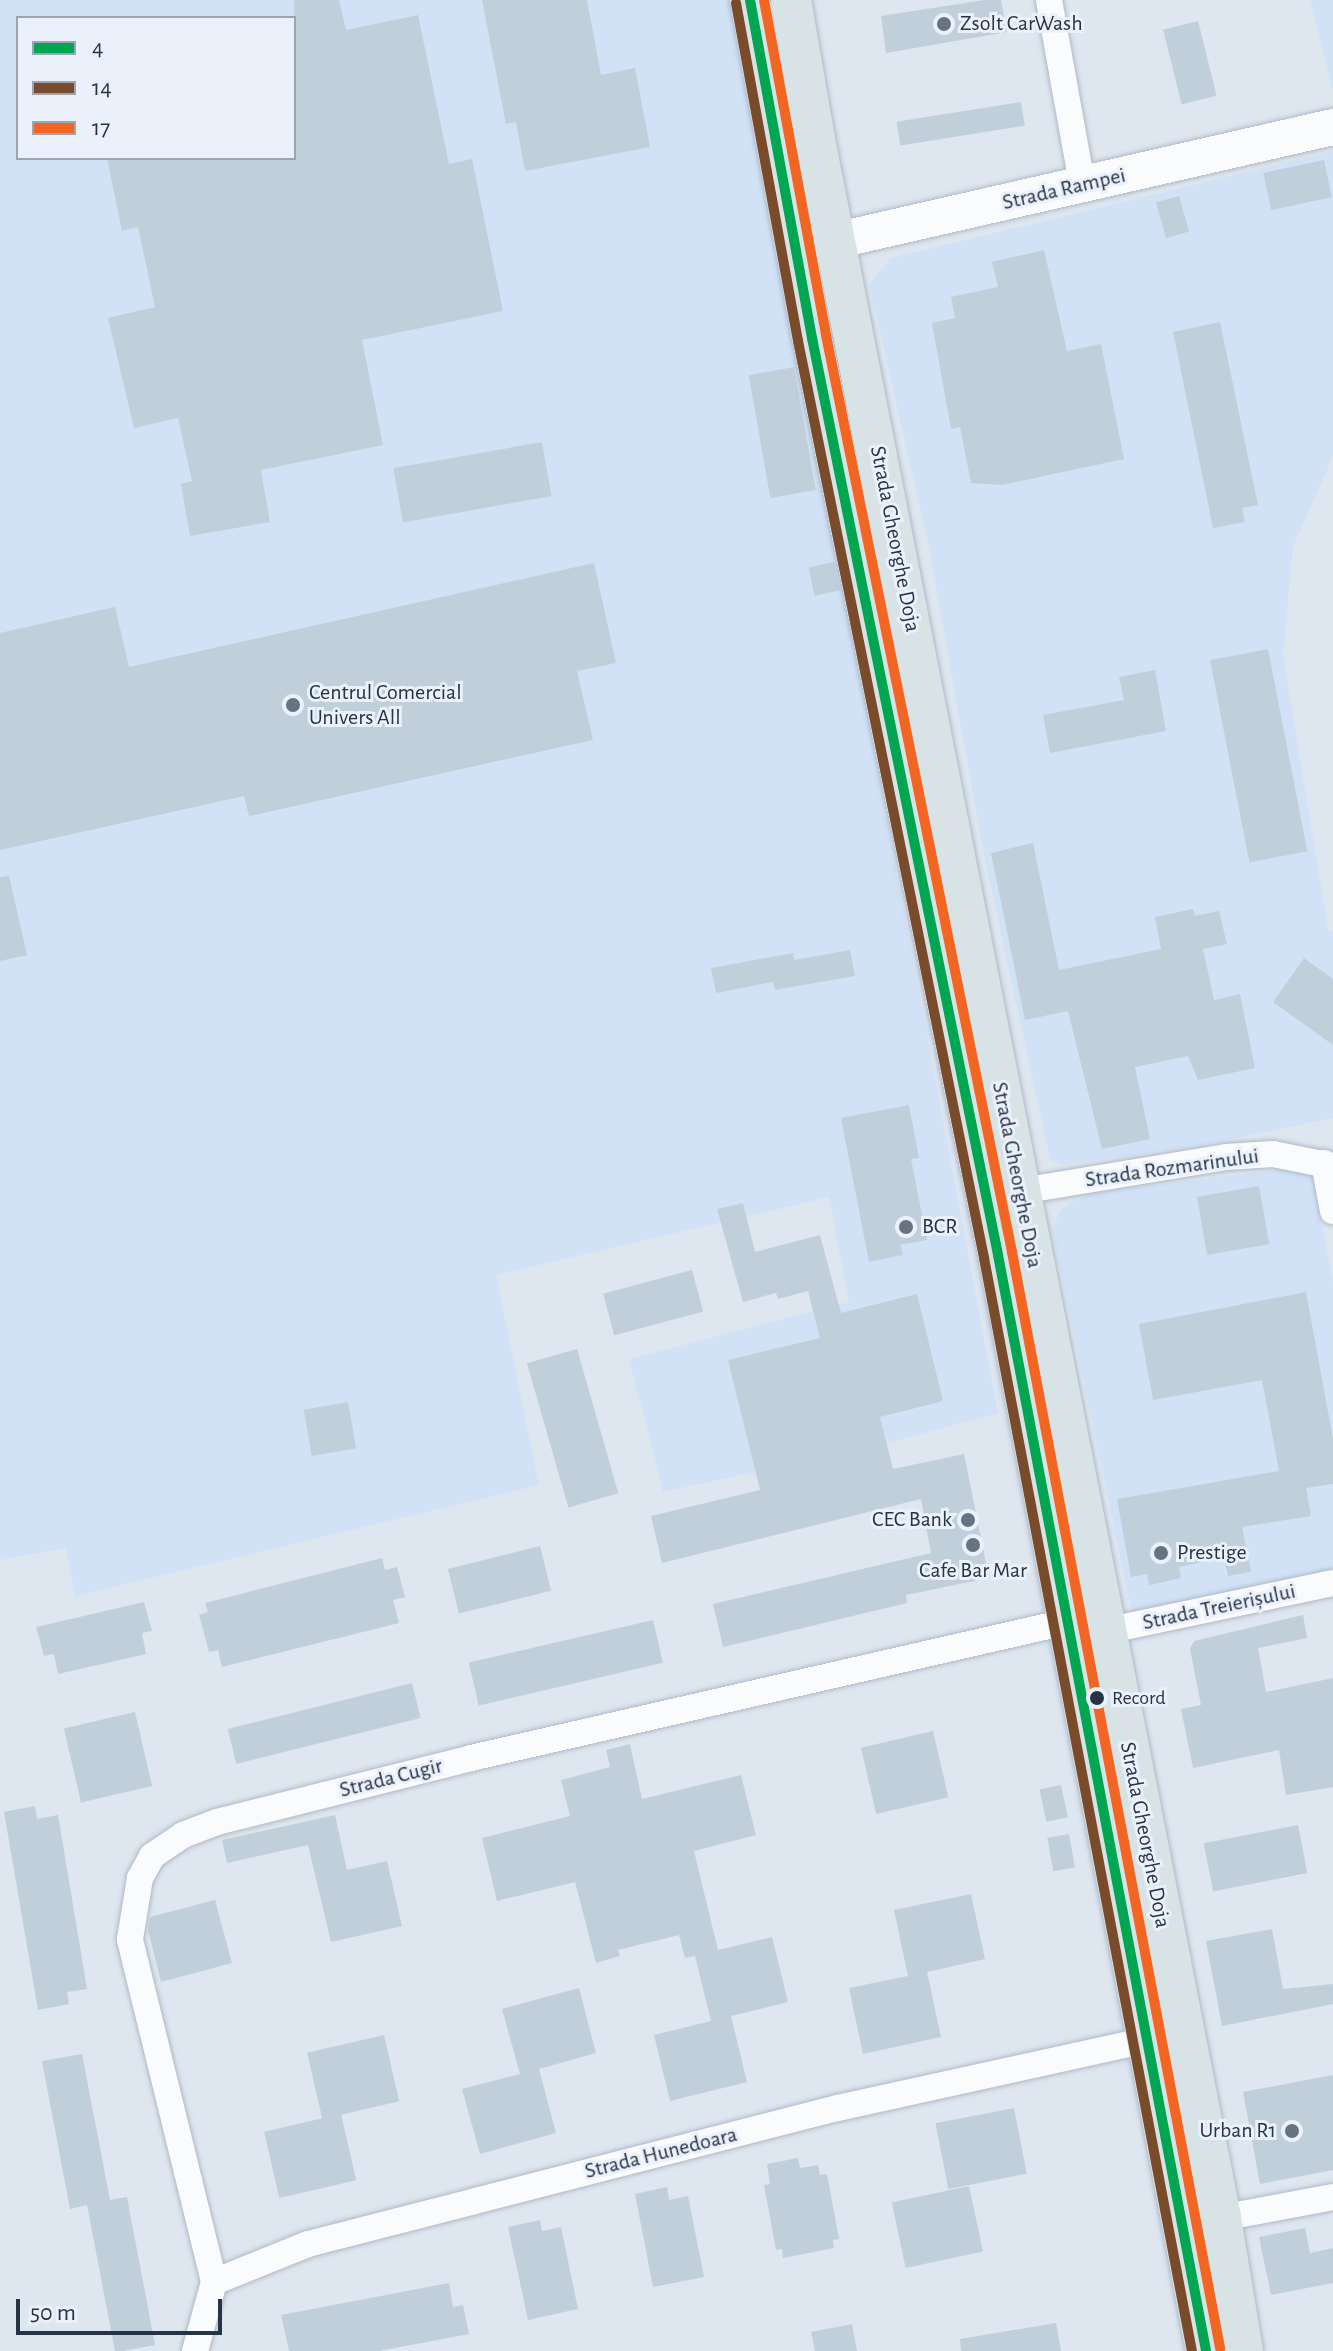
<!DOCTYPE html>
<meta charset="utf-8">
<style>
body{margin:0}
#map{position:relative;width:1333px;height:2351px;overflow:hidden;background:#dee6f0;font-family:"Alegreya Sans",sans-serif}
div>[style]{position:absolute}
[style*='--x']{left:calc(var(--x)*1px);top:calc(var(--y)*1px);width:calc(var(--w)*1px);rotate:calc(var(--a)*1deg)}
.built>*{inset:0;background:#d1e2f7}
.building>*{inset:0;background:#c1cfdb;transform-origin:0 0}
.roads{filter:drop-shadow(0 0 2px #afb9c6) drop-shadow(0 0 2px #afb9c6)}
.minor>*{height:26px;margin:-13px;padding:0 13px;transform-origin:13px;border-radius:13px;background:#fafbfd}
.secondary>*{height:36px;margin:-18px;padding:0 18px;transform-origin:18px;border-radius:18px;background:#fafbfd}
.primary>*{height:40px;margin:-20px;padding:0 20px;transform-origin:20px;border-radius:20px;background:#d7e3e4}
.bus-1>*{height:10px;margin:-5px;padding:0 5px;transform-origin:5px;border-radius:5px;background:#00a651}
.bus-2>*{height:10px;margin:-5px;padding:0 5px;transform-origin:5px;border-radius:5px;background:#7a4b2a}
.bus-3>*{height:10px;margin:-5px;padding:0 5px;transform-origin:5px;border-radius:5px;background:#f26522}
.dots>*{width:22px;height:22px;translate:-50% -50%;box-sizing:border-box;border:4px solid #eaf1fb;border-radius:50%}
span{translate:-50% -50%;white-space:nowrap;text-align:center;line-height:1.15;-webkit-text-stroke:6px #eaf1fb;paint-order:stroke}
.bus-label{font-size:20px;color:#273446}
.left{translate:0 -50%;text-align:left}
.poi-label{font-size:22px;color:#273446}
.right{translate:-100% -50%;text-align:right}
.street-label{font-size:22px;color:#273446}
.legend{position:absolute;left:16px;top:16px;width:280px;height:144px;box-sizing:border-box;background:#eaf1fb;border:2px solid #9ca5b3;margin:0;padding:10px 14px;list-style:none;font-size:24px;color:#273446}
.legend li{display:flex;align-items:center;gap:16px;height:40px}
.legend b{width:40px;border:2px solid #9ca5b3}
.scale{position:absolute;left:16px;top:2299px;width:206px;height:36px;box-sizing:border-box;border:4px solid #273446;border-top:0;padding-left:10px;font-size:24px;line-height:28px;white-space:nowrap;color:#273446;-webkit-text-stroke:6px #eaf1fb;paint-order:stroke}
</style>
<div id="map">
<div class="built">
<div style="clip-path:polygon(evenodd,0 0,733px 0,998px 1413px,888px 1443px,663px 1492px,629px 1359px,849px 1302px,829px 1197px,496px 1275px,539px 1485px,75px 1596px,66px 1548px,0 1560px,0 0,18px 18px,294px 18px,294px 158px,18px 158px,18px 18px)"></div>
<div style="clip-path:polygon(1310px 0,1333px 0,1333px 91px)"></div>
<div style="clip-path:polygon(1333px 151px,1333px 457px,1293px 546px,1283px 656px,1328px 929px,1333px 931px,1333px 1118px,1196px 1146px,1063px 1165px,1050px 1159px,983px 850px,928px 542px,869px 284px,891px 258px)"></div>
<div style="clip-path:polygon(1287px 1169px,1313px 1177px,1333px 1282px,1333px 1578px,1133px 1618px,1052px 1230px,1061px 1209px,1090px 1193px)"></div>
</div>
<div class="building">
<div style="clip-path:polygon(294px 0,339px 0,346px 30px,418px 15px,449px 164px,472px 159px,503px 311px,362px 340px,383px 445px,261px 470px,270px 522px,190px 536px,181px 484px,192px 481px,178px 418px,134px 428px,108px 318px,155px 307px,138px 227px,122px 231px,107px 158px,294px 158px)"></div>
<div style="clip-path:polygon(482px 0,587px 0,601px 75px,635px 68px,650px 147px,525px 171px,516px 122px,506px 124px)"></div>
<div style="clip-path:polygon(984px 0,1001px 0,1007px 32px,886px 53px,881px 16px)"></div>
<div style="left:1198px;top:21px;width:77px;height:36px;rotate:76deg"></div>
<div style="left:1021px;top:102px;width:24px;height:126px;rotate:81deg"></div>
<div style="left:1324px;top:160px;width:38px;height:62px;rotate:78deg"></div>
<div style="left:1179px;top:196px;width:37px;height:24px;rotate:74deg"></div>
<div style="clip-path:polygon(1044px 250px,1067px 351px,1101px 344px,1124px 459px,1002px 485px,971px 483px,960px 427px,951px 429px,932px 323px,955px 318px,951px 297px,998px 287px,992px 262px)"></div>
<div style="clip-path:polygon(1220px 322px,1258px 505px,1242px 508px,1245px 522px,1213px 528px,1173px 332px)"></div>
<div style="left:794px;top:367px;width:125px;height:46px;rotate:80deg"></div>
<div style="left:542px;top:442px;width:55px;height:151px;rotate:80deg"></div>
<div style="left:834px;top:562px;width:29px;height:26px;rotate:78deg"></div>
<div style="clip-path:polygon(594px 563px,616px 663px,577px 671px,593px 740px,249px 816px,244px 796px,0 850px,0 633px,115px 607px,129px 667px)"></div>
<div style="left:1268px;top:649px;width:206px;height:59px;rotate:79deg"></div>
<div style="clip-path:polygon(1155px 670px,1166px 731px,1050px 753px,1043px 715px,1124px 700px,1119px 677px)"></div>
<div style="clip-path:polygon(1033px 843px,1059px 970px,1161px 949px,1155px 917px,1193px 909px,1195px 916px,1219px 911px,1227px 944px,1203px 949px,1214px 1000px,1240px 994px,1255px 1068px,1198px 1080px,1188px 1056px,1135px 1067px,1150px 1139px,1102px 1149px,1068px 1011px,1025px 1020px,991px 853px)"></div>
<div style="clip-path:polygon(9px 876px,27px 955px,0 961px,0 877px)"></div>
<div style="clip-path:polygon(850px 950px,855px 976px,775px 990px,773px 982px,716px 993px,711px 968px,793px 953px,794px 960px)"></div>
<div style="clip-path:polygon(1304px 958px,1333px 979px,1333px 1045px,1273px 1002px)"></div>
<div style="clip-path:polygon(909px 1105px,919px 1158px,911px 1159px,927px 1240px,900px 1245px,903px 1255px,869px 1262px,841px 1118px)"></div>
<div style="left:1259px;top:1186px;width:59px;height:63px;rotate:80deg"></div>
<div style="clip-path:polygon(743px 1203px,755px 1252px,820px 1235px,841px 1313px,917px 1294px,943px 1401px,880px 1417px,893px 1469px,964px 1454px,989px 1578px,906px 1595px,907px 1603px,723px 1647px,713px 1604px,931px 1553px,921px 1499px,662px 1563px,651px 1516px,760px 1490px,728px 1360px,820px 1338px,808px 1291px,778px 1299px,776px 1293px,743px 1302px,717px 1209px)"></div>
<div style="left:692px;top:1270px;width:43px;height:92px;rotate:75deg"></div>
<div style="clip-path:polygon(1306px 1292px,1333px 1439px,1333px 1484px,1306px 1488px,1311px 1516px,1242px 1527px,1251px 1572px,1228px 1576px,1224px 1557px,1179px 1567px,1181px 1578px,1149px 1585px,1147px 1574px,1131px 1577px,1117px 1499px,1279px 1471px,1262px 1380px,1153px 1400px,1139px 1324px)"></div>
<div style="left:577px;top:1349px;width:150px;height:52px;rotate:74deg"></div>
<div style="left:348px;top:1402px;width:47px;height:45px;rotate:80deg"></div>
<div style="left:540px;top:1546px;width:46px;height:95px;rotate:76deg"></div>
<div style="clip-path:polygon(382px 1558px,385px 1570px,397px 1567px,405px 1597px,393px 1600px,399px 1623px,222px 1667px,218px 1650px,209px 1652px,199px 1615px,208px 1612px,205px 1603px)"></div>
<div style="clip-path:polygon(144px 1602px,152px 1631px,142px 1633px,146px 1654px,58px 1674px,54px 1654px,44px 1656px,36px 1627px)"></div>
<div style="clip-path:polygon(1303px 1615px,1307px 1638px,1258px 1648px,1266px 1692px,1333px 1678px,1333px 1787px,1286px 1795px,1279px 1750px,1193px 1768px,1181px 1709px,1201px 1705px,1190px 1649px,1194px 1641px)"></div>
<div style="left:653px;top:1620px;width:44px;height:189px;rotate:77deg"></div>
<div style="left:412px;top:1683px;width:36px;height:190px;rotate:76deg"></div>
<div style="left:135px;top:1712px;width:76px;height:73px;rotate:77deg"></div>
<div style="left:933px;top:1731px;width:68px;height:74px;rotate:77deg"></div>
<div style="clip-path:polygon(630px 1744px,642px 1799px,741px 1775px,756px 1835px,694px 1851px,718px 1950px,772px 1937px,788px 2002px,731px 2016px,747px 2082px,670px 2101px,654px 2035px,711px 2021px,695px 1956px,685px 1958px,679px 1935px,618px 1950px,620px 1956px,596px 1963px,575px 1882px,497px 1901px,482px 1838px,570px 1816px,561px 1780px,610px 1767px,606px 1750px)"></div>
<div style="left:1061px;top:1785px;width:33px;height:22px;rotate:78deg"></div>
<div style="clip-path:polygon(35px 1806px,37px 1819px,58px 1815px,87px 1989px,67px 1992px,69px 2004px,38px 2010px,4px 1812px)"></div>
<div style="clip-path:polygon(335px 1815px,347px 1870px,387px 1861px,402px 1926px,331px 1942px,308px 1845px,227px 1863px,222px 1840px)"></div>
<div style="left:1298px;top:1825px;width:49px;height:96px;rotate:79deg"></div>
<div style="left:1069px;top:1834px;width:34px;height:22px;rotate:80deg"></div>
<div style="clip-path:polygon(971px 1894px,985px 1959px,927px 1972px,941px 2037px,863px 2054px,849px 1988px,908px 1976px,894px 1910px)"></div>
<div style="clip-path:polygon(215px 1900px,232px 1963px,161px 1982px,148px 1930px,150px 1917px)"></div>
<div style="clip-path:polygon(1272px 1929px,1283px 1989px,1333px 1984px,1333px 2004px,1222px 2026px,1206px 1941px)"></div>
<div style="clip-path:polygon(579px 1988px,596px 2053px,539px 2069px,556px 2133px,480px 2154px,462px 2089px,520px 2074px,502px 2009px)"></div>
<div style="left:384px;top:2035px;width:68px;height:79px;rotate:77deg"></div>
<div style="clip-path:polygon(82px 2054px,110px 2200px,127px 2197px,155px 2345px,123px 2351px,115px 2351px,87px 2205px,70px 2209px,42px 2061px)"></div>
<div style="clip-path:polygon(1333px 2075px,1333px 2170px,1260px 2184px,1243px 2092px)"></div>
<div style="left:1014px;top:2108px;width:67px;height:80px;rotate:79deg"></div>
<div style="left:341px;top:2114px;width:68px;height:79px;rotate:77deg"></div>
<div style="clip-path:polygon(798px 2158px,800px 2168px,818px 2165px,820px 2175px,827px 2174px,839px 2239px,833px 2240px,834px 2248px,783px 2258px,782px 2249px,776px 2250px,764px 2185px,770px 2184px,767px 2164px)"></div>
<div style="left:969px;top:2186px;width:67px;height:79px;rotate:78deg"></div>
<div style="clip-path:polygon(667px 2187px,669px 2200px,688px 2196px,704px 2277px,653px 2287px,635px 2194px)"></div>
<div style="clip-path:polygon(540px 2220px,542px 2231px,561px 2227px,578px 2309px,528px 2320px,508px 2227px)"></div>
<div style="clip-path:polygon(1305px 2228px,1310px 2253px,1333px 2248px,1333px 2283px,1271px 2295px,1259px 2237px)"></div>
<div style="clip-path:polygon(449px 2283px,453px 2307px,463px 2305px,469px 2334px,379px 2351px,289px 2351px,281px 2315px)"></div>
<div style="clip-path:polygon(1056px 2323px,1061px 2351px,961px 2351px,960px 2339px)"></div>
<div style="clip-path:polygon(852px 2324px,857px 2351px,815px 2351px,811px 2332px)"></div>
</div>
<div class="roads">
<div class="minor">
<div style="--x:1049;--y:0;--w:187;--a:79.8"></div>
<div style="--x:1324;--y:1163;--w:49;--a:79.4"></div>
<div style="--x:1021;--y:1191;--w:208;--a:-9.4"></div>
<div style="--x:1226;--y:1157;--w:47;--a:-3.7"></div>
<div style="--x:1273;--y:1154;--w:61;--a:11.3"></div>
<div style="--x:1105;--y:1631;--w:233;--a:-11.9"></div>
<div style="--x:1221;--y:2218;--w:114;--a:-10.6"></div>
<div style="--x:214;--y:2282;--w:101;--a:-22"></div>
<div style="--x:308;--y:2244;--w:172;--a:-14.4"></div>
<div style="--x:475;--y:2201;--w:375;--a:-14.4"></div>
<div style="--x:838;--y:2108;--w:332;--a:-12.4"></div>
<div style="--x:195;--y:2351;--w:72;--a:-74.6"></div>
<div style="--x:214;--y:2282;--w:353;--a:-103.8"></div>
<div style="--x:130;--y:1939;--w:62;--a:-80.7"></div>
<div style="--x:140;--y:1878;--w:25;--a:-61"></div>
<div style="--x:152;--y:1856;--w:37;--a:-34"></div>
<div style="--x:183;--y:1835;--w:36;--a:-21"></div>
<div style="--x:217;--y:1822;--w:262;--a:-14.1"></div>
<div style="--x:471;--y:1758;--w:610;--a:-12.88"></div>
</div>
<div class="secondary">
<div style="--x:808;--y:247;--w:539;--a:-12.88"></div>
</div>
<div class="primary">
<div style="--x:750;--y:0;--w:344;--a:79.6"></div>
<div style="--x:812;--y:338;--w:936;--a:78.53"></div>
<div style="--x:998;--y:1255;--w:1116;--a:79.25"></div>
<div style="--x:791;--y:0;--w:141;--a:80.2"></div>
<div style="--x:815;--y:139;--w:2118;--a:78.95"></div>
<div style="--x:1221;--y:2218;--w:135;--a:80.6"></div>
</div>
</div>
<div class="bus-1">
<div style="--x:750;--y:0;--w:344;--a:79.6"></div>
<div style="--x:812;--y:338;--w:936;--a:78.53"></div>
<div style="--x:998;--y:1255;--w:1116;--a:79.25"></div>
</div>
<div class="bus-2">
<div style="--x:736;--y:3;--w:344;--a:79.6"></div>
<div style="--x:798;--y:341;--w:936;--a:78.53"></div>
<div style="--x:984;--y:1258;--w:1113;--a:79.23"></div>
</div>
<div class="bus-3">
<div style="--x:764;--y:0;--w:341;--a:79.5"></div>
<div style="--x:826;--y:335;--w:936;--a:78.53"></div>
<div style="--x:1012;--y:1252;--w:1116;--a:79.25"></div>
</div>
<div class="dots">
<div style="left:944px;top:24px;background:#677282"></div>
<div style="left:293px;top:705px;background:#677282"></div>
<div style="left:906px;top:1227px;background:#677282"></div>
<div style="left:968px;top:1520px;background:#677282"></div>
<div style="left:973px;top:1545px;background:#677282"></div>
<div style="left:1161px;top:1553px;background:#677282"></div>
<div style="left:1097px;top:1698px;background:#273446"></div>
<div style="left:1292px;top:2131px;background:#677282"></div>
</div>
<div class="bus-label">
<span class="left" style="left:1112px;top:1698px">Record</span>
</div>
<div class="poi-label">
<span class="left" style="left:960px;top:24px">Zsolt CarWash</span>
<span class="left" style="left:309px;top:705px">Centrul Comercial<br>Univers All</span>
<span class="left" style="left:922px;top:1227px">BCR</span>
<span class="right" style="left:952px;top:1520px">CEC Bank</span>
<span class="left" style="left:1177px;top:1553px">Prestige</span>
<span style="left:973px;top:1571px">Cafe Bar Mar</span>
<span class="right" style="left:1276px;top:2131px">Urban R1</span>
</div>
<div class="street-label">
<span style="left:1064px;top:189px;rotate:-13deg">Strada Rampei</span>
<span style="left:895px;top:539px;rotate:79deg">Strada Gheorghe Doja</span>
<span style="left:1172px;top:1168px;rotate:-8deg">Strada Rozmarinului</span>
<span style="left:1017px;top:1175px;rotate:79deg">Strada Gheorghe Doja</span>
<span style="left:1219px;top:1607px;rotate:-12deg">Strada Treierișului</span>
<span style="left:391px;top:1778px;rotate:-14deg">Strada Cugir</span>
<span style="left:1145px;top:1835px;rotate:79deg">Strada Gheorghe Doja</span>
<span style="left:661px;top:2153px;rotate:-14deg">Strada Hunedoara</span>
</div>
<ul class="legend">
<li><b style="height:10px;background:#00a651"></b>4</li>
<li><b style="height:10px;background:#7a4b2a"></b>14</li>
<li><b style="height:10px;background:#f26522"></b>17</li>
</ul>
<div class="scale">50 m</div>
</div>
